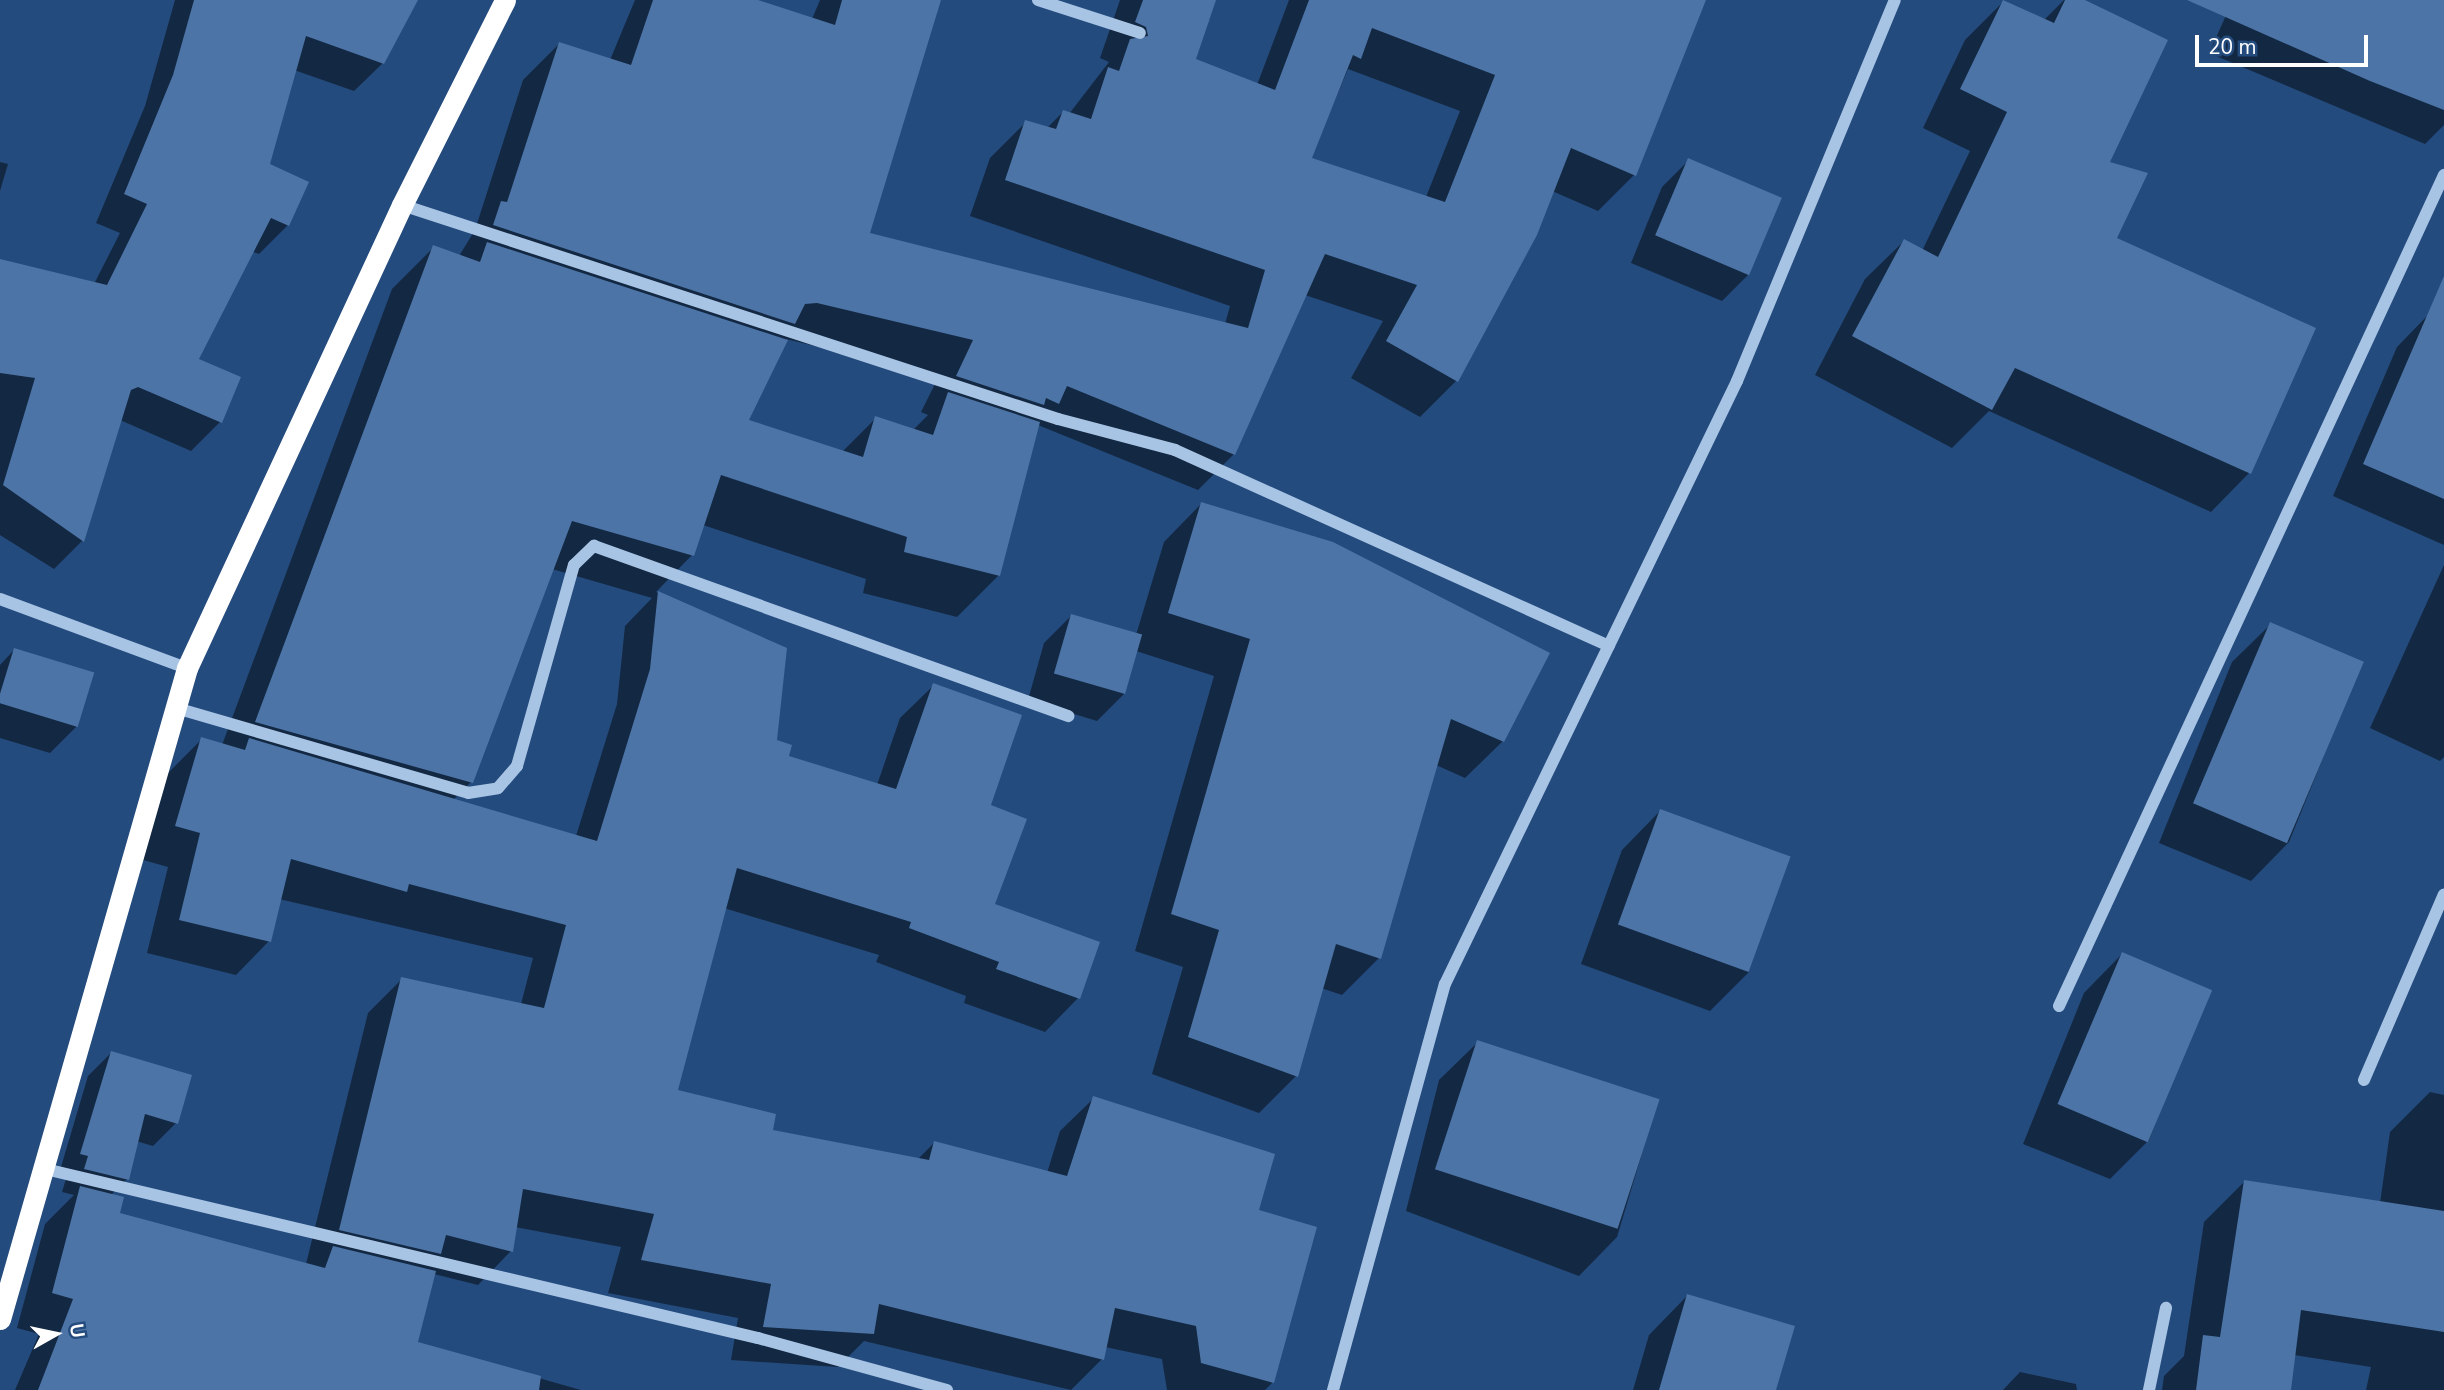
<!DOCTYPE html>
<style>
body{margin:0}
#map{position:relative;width:2444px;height:1390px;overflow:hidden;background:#244b7d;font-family:"Nunito Sans",sans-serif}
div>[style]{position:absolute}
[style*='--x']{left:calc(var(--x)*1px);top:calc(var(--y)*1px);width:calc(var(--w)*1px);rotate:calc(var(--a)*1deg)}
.shadow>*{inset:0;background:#0007}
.building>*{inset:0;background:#4c74a6;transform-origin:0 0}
.minor>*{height:12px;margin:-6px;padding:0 6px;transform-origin:6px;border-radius:6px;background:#a8c4e5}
.highway>*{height:21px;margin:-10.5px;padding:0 10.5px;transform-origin:10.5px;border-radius:10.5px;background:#fff}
span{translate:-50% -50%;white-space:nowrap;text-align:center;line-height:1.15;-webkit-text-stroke:7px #244b7d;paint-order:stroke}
.north{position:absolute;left:21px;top:1299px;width:70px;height:70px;-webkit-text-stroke:5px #244b7d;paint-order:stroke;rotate:81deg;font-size:19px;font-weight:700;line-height:28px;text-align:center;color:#fff}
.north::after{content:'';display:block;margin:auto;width:24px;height:32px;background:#fff;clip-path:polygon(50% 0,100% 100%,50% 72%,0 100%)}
.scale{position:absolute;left:2195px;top:35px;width:173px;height:32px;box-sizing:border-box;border:4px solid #fff;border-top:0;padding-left:9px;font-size:21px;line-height:24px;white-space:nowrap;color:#fff;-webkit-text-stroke:5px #244b7d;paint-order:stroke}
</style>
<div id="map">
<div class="shadow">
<div style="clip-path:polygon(175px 0,399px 0,383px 63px,354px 91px,294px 70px,268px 165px,307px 183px,288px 225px,259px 254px,253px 252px,197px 360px,220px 422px,191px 451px,120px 420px,82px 541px,54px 569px,0 535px,0 260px,94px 284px,120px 233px,96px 223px,145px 106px)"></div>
<div style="clip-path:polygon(evenodd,635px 0,753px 0,812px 19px,820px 0,939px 0,868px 234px,1225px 324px,1230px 306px,970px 216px,990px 158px,1026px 122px,1047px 128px,1063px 112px,1069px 114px,1109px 62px,1100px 58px,1120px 0,1214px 0,1194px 60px,1257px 85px,1289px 0,1705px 0,1634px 175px,1598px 211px,1552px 191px,1456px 381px,1420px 417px,1351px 378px,1383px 321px,1305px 295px,1234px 454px,1198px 490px,1038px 425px,999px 575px,957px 617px,863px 593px,866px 579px,703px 525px,692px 555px,656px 592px,785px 649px,775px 742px,787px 757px,877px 785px,900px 718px,934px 685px,989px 806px,992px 906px,1078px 998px,1045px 1032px,964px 1003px,966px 996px,876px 962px,879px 955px,724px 908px,676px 1091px,771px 1131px,918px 1159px,934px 1143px,1047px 1173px,1060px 1131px,1094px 1098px,1257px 1211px,1273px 1382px,1265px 1390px,1167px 1390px,1162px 1359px,1105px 1347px,1102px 1359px,1071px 1390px,864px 1341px,838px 1367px,731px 1360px,738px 1318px,608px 1293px,621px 1247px,515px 1227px,511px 1251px,478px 1285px,434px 1274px,416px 1343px,581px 1390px,15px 1390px,39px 1334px,17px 1328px,45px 1224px,74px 1195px,62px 1192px,66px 1179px,58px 1177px,88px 1076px,111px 1053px,176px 1123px,153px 1146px,136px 1141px,127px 1179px,111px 1195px,118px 1214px,306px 1264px,368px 1013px,402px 979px,521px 1004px,533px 958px,279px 899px,269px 941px,236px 975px,147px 953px,168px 867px,143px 860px,168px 773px,202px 739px,222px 745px,392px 289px,434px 247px,459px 256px,475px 230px,523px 80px,559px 44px,610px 60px,635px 0,1348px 69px,1460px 111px,1426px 197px,1310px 159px,1348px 69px,635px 0,786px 339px,939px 376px,921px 412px,928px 415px,913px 430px,876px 418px,842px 452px,747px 421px,786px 339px,635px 0,552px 569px,652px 598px,625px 626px,617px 704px,576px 836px,453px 800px,471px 782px,552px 569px)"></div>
<div style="clip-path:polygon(2064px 0,2081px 0,2115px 239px,2249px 473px,2211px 512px,1989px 411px,1952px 448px,1815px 375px,1865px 279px,1904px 241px,1922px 251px,1970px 151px,1923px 128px,1965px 40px,2004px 1px,2044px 20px)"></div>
<div style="clip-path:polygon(2233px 0,2444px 0,2444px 125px,2425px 144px,2209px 53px)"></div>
<div style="clip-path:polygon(1689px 160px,1749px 274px,1722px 301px,1631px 263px,1662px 187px)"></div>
<div style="clip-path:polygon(0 162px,8px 164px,0 191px)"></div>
<div style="clip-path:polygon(2444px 286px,2444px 545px,2333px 496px,2397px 347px,2428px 315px)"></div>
<div style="clip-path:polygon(1201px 504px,1503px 741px,1465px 778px,1436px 765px,1379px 958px,1342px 995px,1321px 988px,1296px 1076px,1259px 1113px,1152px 1074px,1183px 967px,1135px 951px,1214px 676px,1136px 651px,1124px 694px,1097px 721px,1028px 700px,1044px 643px,1071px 616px,1136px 635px,1164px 542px)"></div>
<div style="clip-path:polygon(2444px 565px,2444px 757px,2440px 761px,2370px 728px)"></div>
<div style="clip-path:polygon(2271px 624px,2362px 662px,2289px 842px,2251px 881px,2159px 843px,2232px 662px)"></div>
<div style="clip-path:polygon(14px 650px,77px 726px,50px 753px,0 738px,0 665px)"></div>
<div style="clip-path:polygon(1660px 811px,1749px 972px,1710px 1011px,1581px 964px,1622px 850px)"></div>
<div style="clip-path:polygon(2122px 954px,2209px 991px,2149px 1140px,2110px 1179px,2023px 1144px,2084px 993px)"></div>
<div style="clip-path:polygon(1478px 1042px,1658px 1100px,1617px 1237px,1579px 1276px,1406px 1211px,1439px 1080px)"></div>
<div style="clip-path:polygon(2430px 1092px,2444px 1095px,2444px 1390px,2366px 1390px,2371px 1367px,2294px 1355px,2290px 1390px,2162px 1390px,2164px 1376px,2184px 1356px,2204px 1222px,2244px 1182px,2380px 1203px,2390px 1132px)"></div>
<div style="clip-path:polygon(1687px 1296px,1775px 1390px,1633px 1390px,1649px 1335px)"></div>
<div style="clip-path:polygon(2020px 1372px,2076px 1384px,2077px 1390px,2003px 1390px)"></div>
</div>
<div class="building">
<div style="clip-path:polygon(194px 0,418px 0,384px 64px,306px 36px,270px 164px,309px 182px,289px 226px,271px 218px,199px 359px,241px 377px,222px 423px,138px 387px,131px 390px,84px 542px,3px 485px,35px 378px,0 373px,0 259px,107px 285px,147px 204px,124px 194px,173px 75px)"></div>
<div style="clip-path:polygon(evenodd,653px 0,758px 0,835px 25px,842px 0,941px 0,870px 233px,1248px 328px,1265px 270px,1005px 180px,1025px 120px,1056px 129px,1063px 110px,1091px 119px,1108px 67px,1119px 71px,1130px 39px,1148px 36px,1146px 27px,1135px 22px,1143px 0,1216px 0,1196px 59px,1275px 90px,1309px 0,1706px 0,1636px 176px,1571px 148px,1537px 235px,1458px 382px,1386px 341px,1417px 285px,1325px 254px,1235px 455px,1067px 386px,1059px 404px,1046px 398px,1044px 405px,956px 376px,973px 340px,817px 303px,805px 304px,795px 324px,493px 225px,501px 201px,507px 202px,559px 42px,631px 65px,653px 0,1372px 28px,1495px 75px,1445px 202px,1312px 158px,1353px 55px,1361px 59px,1372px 28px)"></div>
<div style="clip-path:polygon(2003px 0,2054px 23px,2065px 0,2085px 0,2168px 40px,2110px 162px,2148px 173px,2117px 238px,2316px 328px,2251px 474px,2015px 368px,1992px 410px,1852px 336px,1904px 239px,1938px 257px,2007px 112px,1960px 89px)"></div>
<div style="clip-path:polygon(2187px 0,2444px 0,2444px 110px,2370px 81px)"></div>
<div style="left:1688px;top:158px;width:102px;height:84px;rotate:23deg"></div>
<div style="clip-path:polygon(487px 242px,788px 340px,749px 420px,863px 457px,875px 416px,933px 435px,948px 392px,1040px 422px,1000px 576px,904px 552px,907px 537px,721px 475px,694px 556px,572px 521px,473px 783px,255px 722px,433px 245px,480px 262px)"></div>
<div style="clip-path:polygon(2444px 276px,2444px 499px,2363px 464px)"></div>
<div style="clip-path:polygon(1201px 502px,1333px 542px,1550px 653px,1504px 742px,1451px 719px,1381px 959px,1336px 944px,1298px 1077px,1188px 1037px,1219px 930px,1171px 914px,1250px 639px,1168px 613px)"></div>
<div style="clip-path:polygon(658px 591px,787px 648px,777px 740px,792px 745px,789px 756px,896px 789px,933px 683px,1022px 715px,991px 805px,1027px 819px,995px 904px,1100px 942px,1080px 999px,996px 969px,999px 962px,909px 928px,911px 922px,737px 868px,678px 1090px,776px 1114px,773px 1130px,929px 1160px,934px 1141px,1067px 1176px,1093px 1096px,1275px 1154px,1259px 1210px,1317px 1227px,1274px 1383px,1201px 1363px,1196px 1326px,1115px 1308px,1104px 1360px,879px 1304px,874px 1334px,763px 1327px,771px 1284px,641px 1260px,654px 1214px,523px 1189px,513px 1252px,446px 1235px,441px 1254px,339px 1230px,401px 977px,544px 1008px,566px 925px,409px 884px,407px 892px,291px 859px,271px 942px,179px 920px,200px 833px,175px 826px,201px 737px,245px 750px,249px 738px,597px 841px,650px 669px)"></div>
<div style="left:1071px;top:614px;width:74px;height:62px;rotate:16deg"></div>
<div style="left:2270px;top:622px;width:102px;height:197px;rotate:23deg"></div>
<div style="left:14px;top:648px;width:84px;height:57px;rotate:17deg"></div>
<div style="left:1660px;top:809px;width:139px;height:123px;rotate:20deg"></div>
<div style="left:2122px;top:952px;width:98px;height:165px;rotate:23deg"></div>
<div style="left:1477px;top:1040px;width:192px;height:136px;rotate:18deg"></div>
<div style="clip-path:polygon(111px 1051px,192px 1075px,178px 1124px,145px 1114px,129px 1180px,84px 1169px,88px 1156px,80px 1154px)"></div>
<div style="clip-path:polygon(2244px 1180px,2444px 1211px,2444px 1332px,2301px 1310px,2291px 1390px,2196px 1390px,2203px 1335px,2220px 1337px)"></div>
<div style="clip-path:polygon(80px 1186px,124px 1197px,120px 1213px,325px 1268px,333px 1246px,436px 1271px,418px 1342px,541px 1376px,539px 1390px,38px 1390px,73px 1299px,52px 1293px)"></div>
<div style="clip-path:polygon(1687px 1294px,1795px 1326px,1776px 1390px,1659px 1390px)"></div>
</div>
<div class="minor">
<div style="--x:1038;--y:0;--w:107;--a:17.9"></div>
<div style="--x:402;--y:205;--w:690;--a:18.07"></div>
<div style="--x:1058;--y:419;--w:121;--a:14.8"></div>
<div style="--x:1175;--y:450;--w:476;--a:24.3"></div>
<div style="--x:0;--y:599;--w:199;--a:20.3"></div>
<div style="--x:176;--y:708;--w:304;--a:16.2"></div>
<div style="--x:468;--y:793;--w:30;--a:-9"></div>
<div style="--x:498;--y:788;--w:29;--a:-49"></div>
<div style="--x:517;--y:766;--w:209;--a:-74.2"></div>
<div style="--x:574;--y:565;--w:28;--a:-44"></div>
<div style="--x:594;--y:546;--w:504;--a:19.73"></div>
<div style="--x:2059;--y:1006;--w:916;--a:-65.14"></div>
<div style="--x:2364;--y:1080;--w:202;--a:-66.7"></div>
<div style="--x:41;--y:1168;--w:737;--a:13.34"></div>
<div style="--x:758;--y:1338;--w:196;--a:15.4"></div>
<div style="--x:1333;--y:1390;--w:421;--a:-74.6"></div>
<div style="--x:1445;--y:984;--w:670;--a:-64.16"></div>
<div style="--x:1737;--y:381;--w:412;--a:-67.5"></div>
<div style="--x:2149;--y:1390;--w:84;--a:-78.3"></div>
</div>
<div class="highway">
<div style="--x:0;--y:1319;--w:677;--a:-73.97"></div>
<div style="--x:187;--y:668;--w:510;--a:-65.09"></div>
<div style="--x:402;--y:205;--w:229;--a:-63.3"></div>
</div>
<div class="north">U</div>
<div class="scale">20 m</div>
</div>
